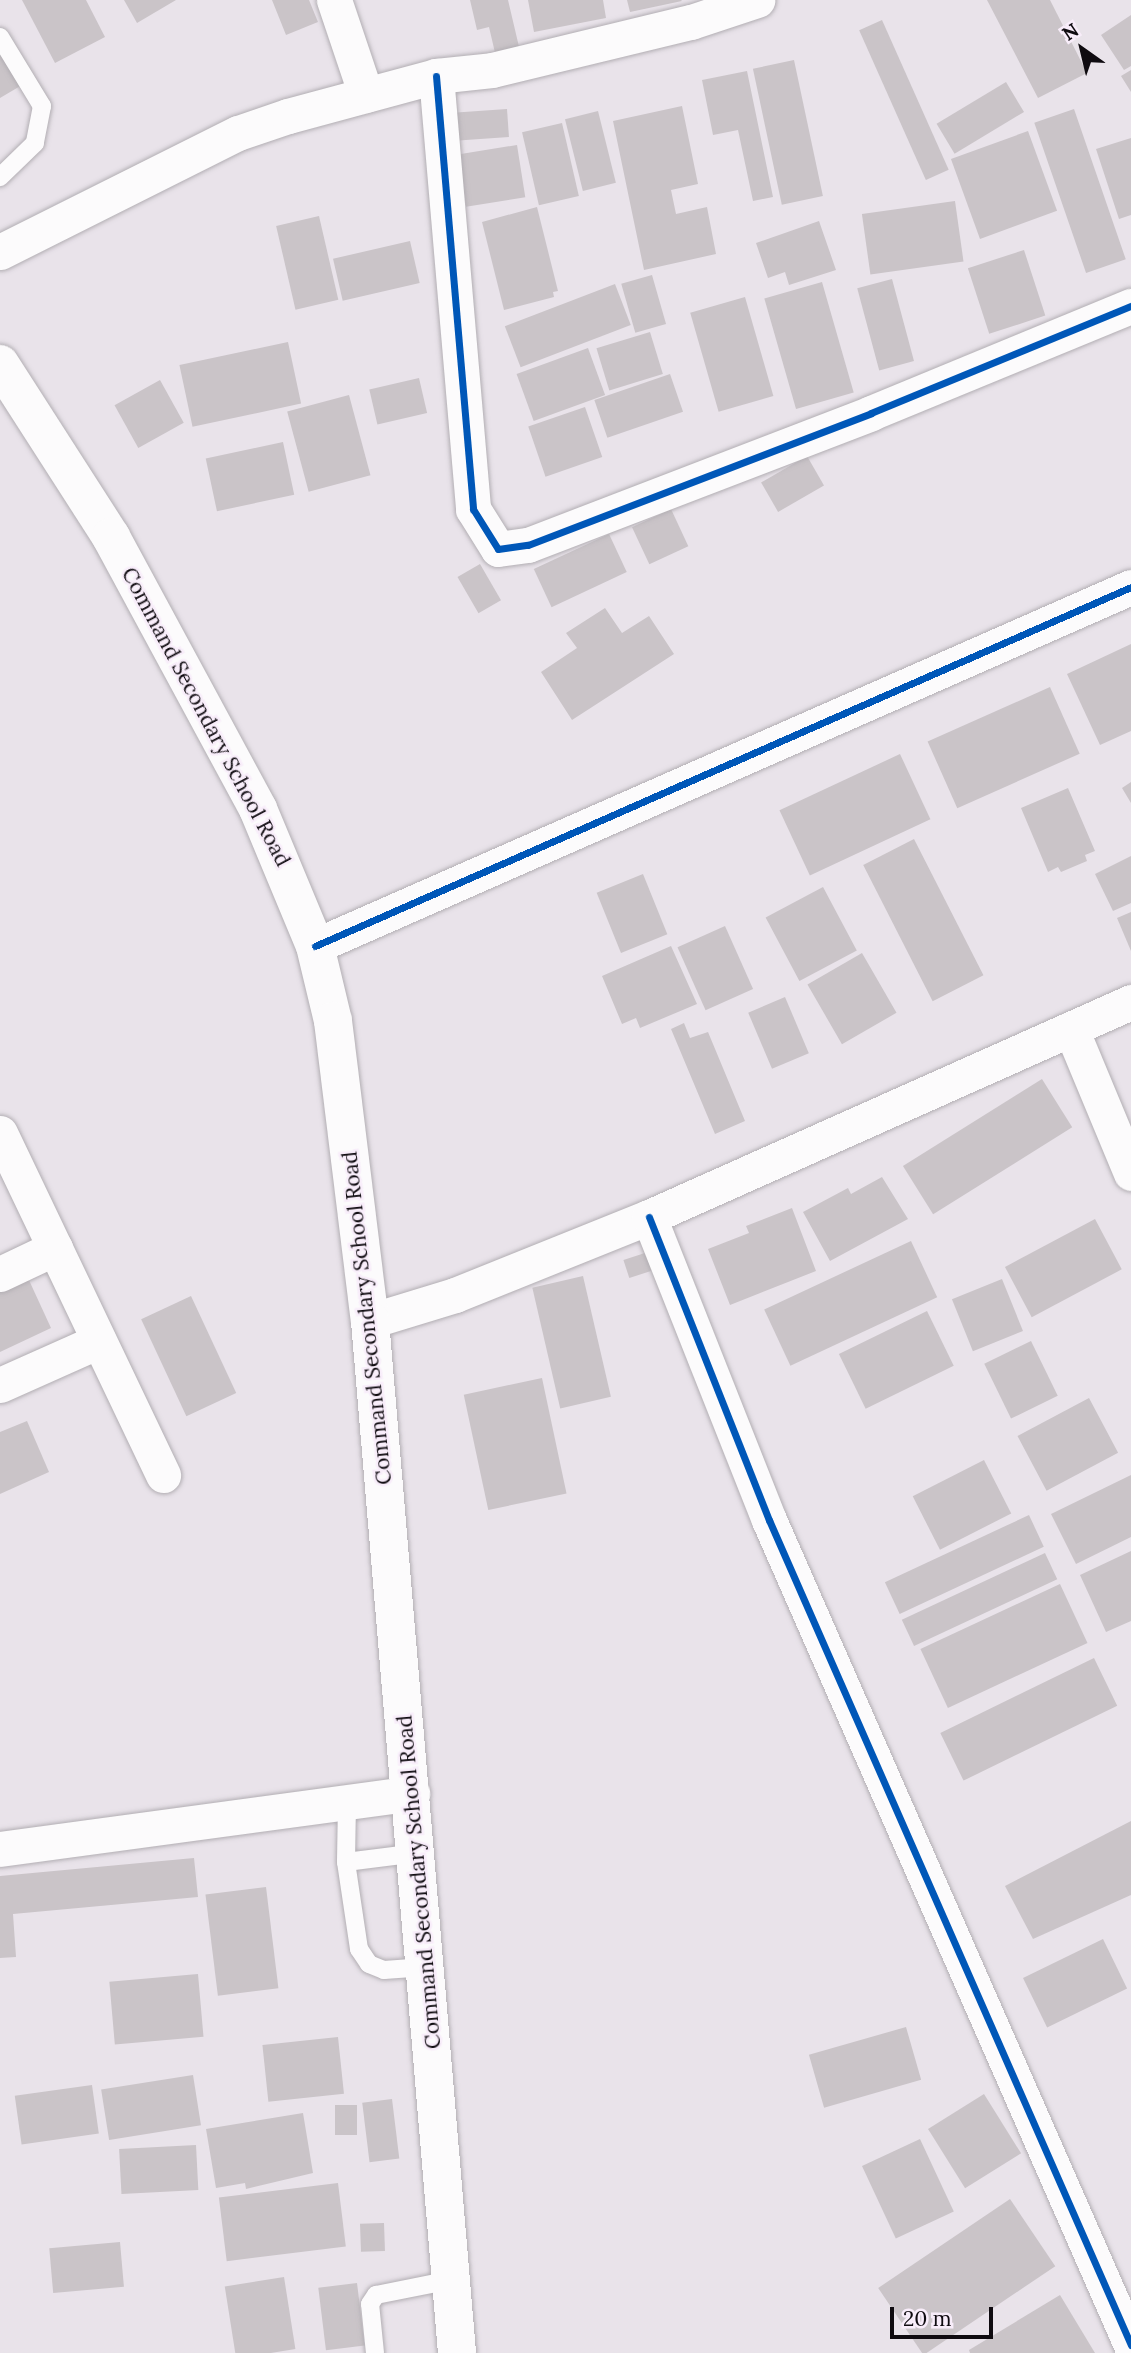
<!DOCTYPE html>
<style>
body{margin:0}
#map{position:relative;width:1131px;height:2353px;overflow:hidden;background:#e9e3ea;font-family:Lora,serif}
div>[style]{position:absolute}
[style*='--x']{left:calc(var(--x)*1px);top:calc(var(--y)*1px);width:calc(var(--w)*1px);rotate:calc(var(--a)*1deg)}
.building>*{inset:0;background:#cac4c8;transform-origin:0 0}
.roads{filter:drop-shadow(0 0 2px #b2aeb3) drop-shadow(0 0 2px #b2aeb3)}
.lane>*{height:18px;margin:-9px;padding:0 9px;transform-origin:9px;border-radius:9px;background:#fcfbfc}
.street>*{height:35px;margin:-17.5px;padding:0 17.5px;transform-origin:17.5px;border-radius:17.5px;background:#fcfbfc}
.secondary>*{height:38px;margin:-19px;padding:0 19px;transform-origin:19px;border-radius:19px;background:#fcfbfc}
.cycleway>*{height:7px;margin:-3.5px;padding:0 3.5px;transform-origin:3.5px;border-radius:3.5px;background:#0057b8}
span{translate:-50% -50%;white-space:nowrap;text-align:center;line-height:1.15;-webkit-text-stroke:5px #f8edfa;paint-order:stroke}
.street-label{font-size:21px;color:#0f0b10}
.north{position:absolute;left:1047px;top:14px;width:70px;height:70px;-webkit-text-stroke:5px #f8edfa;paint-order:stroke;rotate:326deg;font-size:19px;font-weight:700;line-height:28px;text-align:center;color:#0f0b10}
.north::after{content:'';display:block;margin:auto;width:24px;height:32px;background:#0f0b10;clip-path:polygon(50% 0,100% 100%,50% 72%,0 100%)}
.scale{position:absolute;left:890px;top:2307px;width:103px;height:32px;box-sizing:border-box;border:4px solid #0f0b10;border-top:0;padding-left:9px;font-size:21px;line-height:24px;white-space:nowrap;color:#0f0b10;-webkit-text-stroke:5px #f8edfa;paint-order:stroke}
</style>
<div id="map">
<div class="building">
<div style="clip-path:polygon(22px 0,86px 0,105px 37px,55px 63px)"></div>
<div style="clip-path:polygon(124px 0,176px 0,137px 23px)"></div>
<div style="clip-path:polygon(272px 0,309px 0,318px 22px,286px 35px)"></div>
<div style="clip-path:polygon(470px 0,508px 0,520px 51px,496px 57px,489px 27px,477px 30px)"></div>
<div style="clip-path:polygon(528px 0,603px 0,606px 18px,534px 32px)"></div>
<div style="clip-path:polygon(627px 0,681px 0,682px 1px,630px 12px)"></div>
<div style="clip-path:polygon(987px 0,1050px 0,1087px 73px,1038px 98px)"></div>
<div style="clip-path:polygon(1131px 15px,1131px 66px,1124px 70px,1101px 35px)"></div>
<div style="left:882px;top:20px;width:164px;height:25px;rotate:66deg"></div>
<div style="clip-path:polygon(0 46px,22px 85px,0 98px)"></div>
<div style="left:794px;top:60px;width:139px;height:42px;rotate:78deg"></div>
<div style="clip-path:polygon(1131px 70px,1131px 92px,1121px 76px)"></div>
<div style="clip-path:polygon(747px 71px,773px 197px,753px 201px,738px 130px,713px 135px,702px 80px)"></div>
<div style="left:1006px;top:82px;width:35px;height:81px;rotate:59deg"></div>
<div style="clip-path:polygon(682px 106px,698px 184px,671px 190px,676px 214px,707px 207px,716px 254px,644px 270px,613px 121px)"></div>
<div style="left:507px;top:109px;width:28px;height:54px;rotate:86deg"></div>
<div style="left:1074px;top:109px;width:159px;height:42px;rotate:71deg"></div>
<div style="left:598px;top:111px;width:74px;height:34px;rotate:76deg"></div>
<div style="left:562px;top:123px;width:75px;height:41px;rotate:77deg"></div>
<div style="left:1028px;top:131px;width:85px;height:82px;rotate:70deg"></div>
<div style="clip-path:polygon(1131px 138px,1131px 215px,1119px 219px,1096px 149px)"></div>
<div style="left:517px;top:145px;width:53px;height:60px;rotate:81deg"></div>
<div style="left:955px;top:201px;width:61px;height:94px;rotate:82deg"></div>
<div style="clip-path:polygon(537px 207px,558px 291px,553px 292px,554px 297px,504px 310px,482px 222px)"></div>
<div style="left:319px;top:216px;width:86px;height:44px;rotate:77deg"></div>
<div style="clip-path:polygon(819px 221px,836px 270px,789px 285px,785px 272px,768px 278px,756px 243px)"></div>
<div style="left:410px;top:241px;width:43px;height:79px;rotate:77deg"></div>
<div style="left:1024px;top:250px;width:69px;height:59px;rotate:72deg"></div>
<div style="left:652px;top:275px;width:51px;height:32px;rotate:74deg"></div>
<div style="left:892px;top:279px;width:85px;height:36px;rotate:75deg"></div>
<div style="left:822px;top:282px;width:115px;height:60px;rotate:74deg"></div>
<div style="left:615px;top:284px;width:44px;height:118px;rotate:69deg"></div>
<div style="left:745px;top:297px;width:103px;height:57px;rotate:74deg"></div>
<div style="left:650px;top:332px;width:44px;height:56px;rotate:73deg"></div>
<div style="left:288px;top:342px;width:63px;height:111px;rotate:78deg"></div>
<div style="left:588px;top:348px;width:50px;height:76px;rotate:70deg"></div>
<div style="left:670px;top:374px;width:40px;height:80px;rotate:71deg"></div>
<div style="left:419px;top:378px;width:36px;height:51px;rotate:77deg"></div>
<div style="left:160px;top:380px;width:49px;height:52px;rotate:61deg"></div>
<div style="left:349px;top:395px;width:83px;height:64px;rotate:75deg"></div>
<div style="left:585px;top:407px;width:53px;height:60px;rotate:71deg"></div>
<div style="left:283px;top:442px;width:54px;height:79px;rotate:78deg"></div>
<div style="left:807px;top:456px;width:34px;height:53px;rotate:60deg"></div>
<div style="left:671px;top:509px;width:41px;height:43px;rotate:65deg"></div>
<div style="left:609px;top:534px;width:42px;height:83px;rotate:65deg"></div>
<div style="left:480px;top:564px;width:42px;height:26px;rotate:60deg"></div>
<div style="clip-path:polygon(605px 608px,622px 633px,649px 616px,674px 654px,572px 720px,541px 672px,577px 648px,566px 633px)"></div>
<div style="clip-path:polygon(1131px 644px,1131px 731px,1100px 745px,1067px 674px)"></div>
<div style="left:1050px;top:687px;width:73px;height:134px;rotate:66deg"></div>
<div style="left:900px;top:754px;width:72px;height:133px;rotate:65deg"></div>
<div style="clip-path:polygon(1131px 782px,1131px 803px,1122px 788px)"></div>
<div style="clip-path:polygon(1068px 788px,1095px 851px,1085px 855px,1087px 861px,1061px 872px,1058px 867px,1048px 872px,1021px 808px)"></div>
<div style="left:914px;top:839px;width:153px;height:57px;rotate:63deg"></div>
<div style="clip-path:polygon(1131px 856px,1131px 903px,1113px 911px,1095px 874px)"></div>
<div style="left:643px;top:874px;width:65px;height:50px;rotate:68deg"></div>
<div style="left:823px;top:887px;width:72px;height:65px;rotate:62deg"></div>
<div style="clip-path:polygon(1131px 912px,1131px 951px,1117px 918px)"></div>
<div style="left:725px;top:926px;width:69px;height:52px;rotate:66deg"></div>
<div style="clip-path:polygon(671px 946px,697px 1004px,640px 1028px,636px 1018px,622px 1024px,602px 976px)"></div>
<div style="left:862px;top:953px;width:69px;height:63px;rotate:60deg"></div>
<div style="left:785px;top:997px;width:61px;height:40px;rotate:67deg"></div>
<div style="clip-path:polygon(684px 1023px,690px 1038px,708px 1032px,745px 1121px,715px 1134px,671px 1029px)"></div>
<div style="left:1042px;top:1079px;width:57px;height:164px;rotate:58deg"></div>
<div style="clip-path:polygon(882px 1177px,908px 1219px,830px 1261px,803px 1212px,848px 1188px,851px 1194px)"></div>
<div style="clip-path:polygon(792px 1208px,816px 1271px,730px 1305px,708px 1249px,749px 1233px,746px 1226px)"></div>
<div style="left:1095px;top:1219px;width:57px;height:102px;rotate:62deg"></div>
<div style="left:911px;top:1241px;width:62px;height:162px;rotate:65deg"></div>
<div style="left:651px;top:1251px;width:19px;height:29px;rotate:72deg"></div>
<div style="left:583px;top:1276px;width:124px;height:52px;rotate:77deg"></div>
<div style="clip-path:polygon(28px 1278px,51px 1328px,0 1352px,0 1292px)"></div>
<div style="left:1002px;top:1279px;width:56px;height:54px;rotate:68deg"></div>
<div style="left:191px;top:1296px;width:107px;height:55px;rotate:65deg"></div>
<div style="left:927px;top:1311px;width:61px;height:98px;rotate:64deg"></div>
<div style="left:1031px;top:1341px;width:61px;height:52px;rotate:64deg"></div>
<div style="left:542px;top:1378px;width:118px;height:80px;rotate:78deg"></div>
<div style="left:1089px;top:1398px;width:62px;height:81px;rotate:62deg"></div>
<div style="clip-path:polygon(27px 1421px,49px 1472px,0 1494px,0 1432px)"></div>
<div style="left:984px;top:1460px;width:60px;height:80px;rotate:63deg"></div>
<div style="clip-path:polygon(1131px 1475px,1131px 1537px,1076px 1564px,1051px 1514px)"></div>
<div style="left:1029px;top:1515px;width:35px;height:159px;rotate:65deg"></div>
<div style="clip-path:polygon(1131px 1551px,1131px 1621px,1106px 1632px,1080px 1575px)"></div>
<div style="left:1045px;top:1553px;width:29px;height:158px;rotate:65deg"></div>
<div style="left:1060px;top:1584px;width:65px;height:154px;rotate:65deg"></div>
<div style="left:1094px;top:1658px;width:53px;height:171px;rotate:64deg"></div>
<div style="clip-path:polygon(1131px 1821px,1131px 1895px,1033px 1939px,1005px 1886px)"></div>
<div style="clip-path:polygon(194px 1858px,198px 1897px,13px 1914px,16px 1957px,0 1958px,0 1876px)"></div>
<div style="left:266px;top:1887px;width:102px;height:61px;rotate:83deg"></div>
<div style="left:1103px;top:1939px;width:55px;height:89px;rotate:64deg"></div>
<div style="left:198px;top:1974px;width:63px;height:89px;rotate:85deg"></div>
<div style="left:906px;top:2027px;width:55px;height:101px;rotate:74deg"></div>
<div style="left:338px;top:2037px;width:57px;height:76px;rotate:84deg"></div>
<div style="left:193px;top:2075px;width:51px;height:93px;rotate:81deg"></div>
<div style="left:92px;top:2085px;width:49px;height:78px;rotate:82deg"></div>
<div style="left:984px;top:2094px;width:70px;height:66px;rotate:58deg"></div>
<div style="left:392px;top:2099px;width:60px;height:30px;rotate:83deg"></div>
<div style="left:335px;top:2105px;width:22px;height:30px"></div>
<div style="clip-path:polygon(303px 2113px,313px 2173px,246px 2189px,245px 2183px,216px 2188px,206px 2129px)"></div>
<div style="left:920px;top:2139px;width:80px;height:64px;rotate:65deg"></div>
<div style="left:196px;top:2145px;width:45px;height:77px;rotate:87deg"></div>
<div style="left:338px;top:2183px;width:64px;height:120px;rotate:83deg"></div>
<div style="left:1010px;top:2199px;width:81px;height:159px;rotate:56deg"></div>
<div style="left:384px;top:2223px;width:28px;height:24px;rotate:88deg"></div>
<div style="left:120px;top:2242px;width:45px;height:71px;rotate:85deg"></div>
<div style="left:284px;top:2277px;width:73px;height:60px;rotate:81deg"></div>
<div style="left:357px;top:2283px;width:63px;height:39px;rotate:83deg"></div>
<div style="clip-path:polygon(1060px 2295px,1095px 2353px,970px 2353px,969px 2350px)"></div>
</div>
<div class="roads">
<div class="lane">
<div style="--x:0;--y:37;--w:81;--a:58.7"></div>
<div style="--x:42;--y:106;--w:38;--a:101"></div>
<div style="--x:35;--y:143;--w:49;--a:135.8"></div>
<div style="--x:347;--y:1803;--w:59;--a:91"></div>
<div style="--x:346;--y:1862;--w:88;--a:81.5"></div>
<div style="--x:359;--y:1949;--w:18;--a:56"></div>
<div style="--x:369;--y:1964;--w:16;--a:22"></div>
<div style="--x:384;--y:1970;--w:42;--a:-4.1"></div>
<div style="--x:346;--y:1862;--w:72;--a:-7.2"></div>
<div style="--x:375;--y:2353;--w:49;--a:-95.8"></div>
<div style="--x:370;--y:2304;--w:11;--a:-56"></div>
<div style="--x:376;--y:2295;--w:76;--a:-11.3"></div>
</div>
<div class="street">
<div style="--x:334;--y:0;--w:100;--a:71.4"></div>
<div style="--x:436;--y:76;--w:435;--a:85.1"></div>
<div style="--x:473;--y:509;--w:47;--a:58"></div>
<div style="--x:498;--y:549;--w:30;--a:-8"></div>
<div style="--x:528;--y:545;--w:368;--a:-21"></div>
<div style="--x:871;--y:413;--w:281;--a:-22.4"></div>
<div style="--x:0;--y:252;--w:266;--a:-26.6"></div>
<div style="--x:238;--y:133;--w:53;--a:-18.8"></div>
<div style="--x:288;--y:116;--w:153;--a:-15.1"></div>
<div style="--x:436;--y:76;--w:56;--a:-6.1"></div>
<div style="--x:492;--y:70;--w:205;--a:-13.6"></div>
<div style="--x:691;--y:22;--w:70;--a:-18.4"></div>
<div style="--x:315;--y:946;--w:891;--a:-23.75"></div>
<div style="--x:1071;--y:1029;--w:156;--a:67.4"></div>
<div style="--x:0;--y:1133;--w:379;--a:64.5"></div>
<div style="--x:649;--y:1217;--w:326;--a:68.4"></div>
<div style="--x:769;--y:1520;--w:901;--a:66.31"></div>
<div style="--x:0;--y:1274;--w:61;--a:-25.3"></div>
<div style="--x:370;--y:1321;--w:89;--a:-17"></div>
<div style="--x:455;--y:1295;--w:209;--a:-21.9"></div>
<div style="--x:649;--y:1217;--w:528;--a:-24.04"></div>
<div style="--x:0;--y:1385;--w:108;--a:-24"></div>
<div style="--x:0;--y:1849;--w:416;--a:-7.7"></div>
</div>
<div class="secondary">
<div style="--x:0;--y:364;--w:206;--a:57.3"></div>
<div style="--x:111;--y:537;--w:309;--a:61.6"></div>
<div style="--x:258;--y:809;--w:148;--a:67.4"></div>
<div style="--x:315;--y:946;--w:77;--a:76.5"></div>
<div style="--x:333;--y:1021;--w:302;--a:83"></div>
<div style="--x:370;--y:1321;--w:1036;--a:85.18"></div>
</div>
</div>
<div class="cycleway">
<div style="--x:436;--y:76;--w:435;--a:85.1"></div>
<div style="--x:473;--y:509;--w:47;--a:58"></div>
<div style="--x:498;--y:549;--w:30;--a:-8"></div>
<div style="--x:528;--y:545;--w:368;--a:-21"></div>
<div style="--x:871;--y:413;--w:281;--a:-22.4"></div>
<div style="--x:315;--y:946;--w:891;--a:-23.75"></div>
<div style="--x:649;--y:1217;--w:326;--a:68.4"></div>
<div style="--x:769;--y:1520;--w:901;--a:66.31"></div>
</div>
<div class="street-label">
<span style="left:206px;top:717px;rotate:62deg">Command Secondary School Road</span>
<span style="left:367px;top:1318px;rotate:-96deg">Command Secondary School Road</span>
<span style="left:419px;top:1882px;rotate:-95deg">Command Secondary School Road</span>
</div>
<div class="north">N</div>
<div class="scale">20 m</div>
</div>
